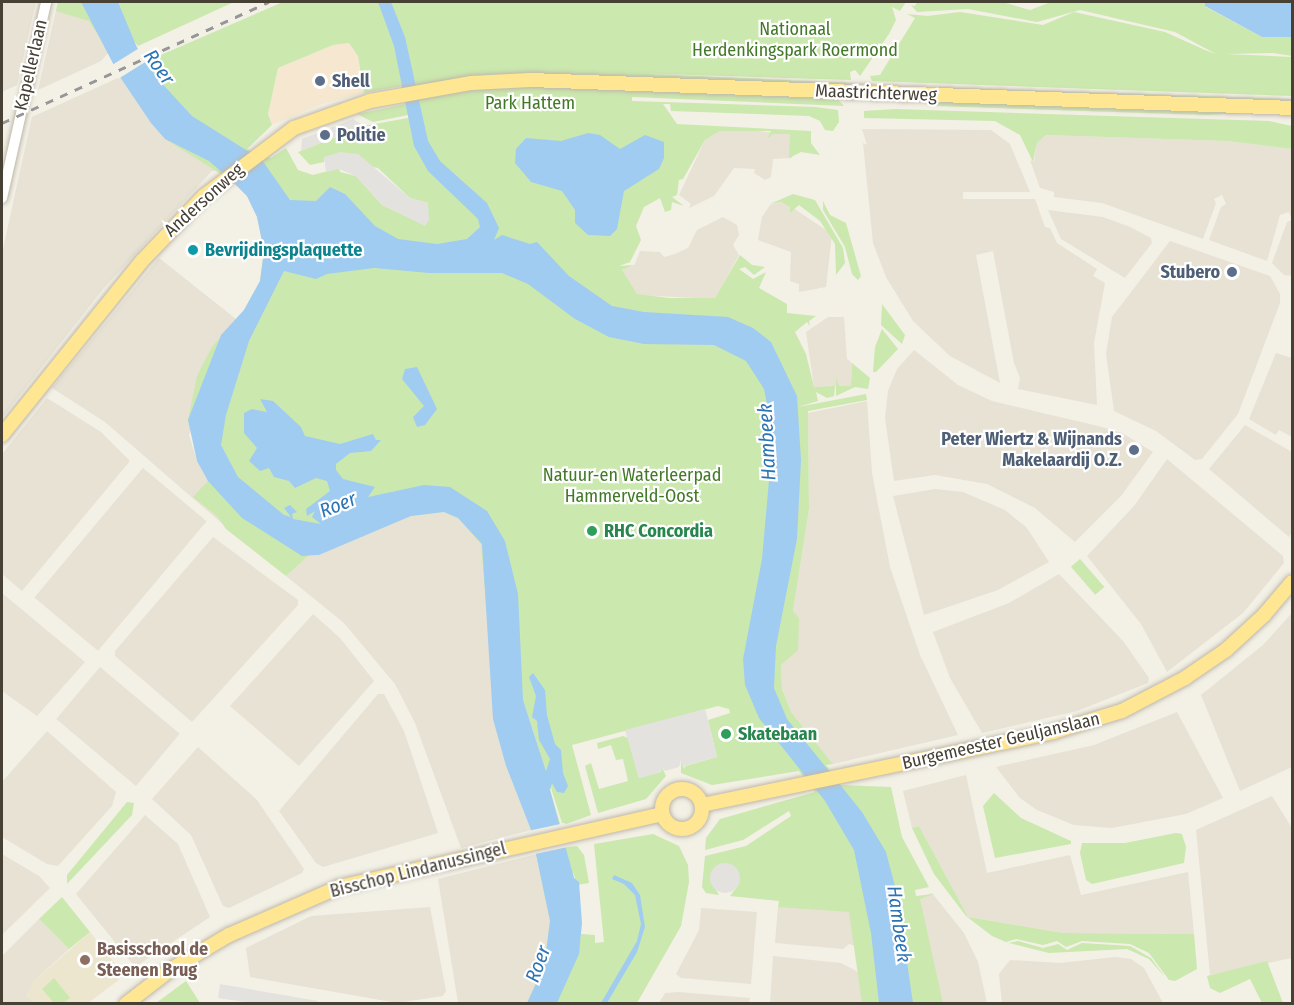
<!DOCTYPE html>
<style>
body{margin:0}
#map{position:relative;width:1294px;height:1005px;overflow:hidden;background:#f3f0e6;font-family:"Fira Sans Condensed",sans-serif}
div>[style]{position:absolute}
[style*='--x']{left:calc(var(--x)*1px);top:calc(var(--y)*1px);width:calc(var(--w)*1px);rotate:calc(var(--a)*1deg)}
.residential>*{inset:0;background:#e7e2d4;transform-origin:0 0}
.commercial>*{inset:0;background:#f6e8d0}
.education>*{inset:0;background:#ede6cf}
.green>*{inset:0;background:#cbe8ae;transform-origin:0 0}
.parking>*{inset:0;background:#e4e2de}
.round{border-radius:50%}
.water>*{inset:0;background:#a1ccf1}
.pier>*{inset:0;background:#f3f0e6;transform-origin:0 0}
.roads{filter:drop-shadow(0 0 2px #bfb8a8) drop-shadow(0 0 2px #bfb8a8)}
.minor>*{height:10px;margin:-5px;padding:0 5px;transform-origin:5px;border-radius:5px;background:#fff}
.major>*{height:14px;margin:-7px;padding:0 7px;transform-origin:7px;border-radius:7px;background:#ffe693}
.major>.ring{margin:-7px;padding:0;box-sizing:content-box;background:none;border:14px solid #ffe693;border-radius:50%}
.rail>*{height:3px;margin-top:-1.5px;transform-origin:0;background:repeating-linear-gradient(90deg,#969696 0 8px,transparent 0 16px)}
.dots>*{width:16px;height:16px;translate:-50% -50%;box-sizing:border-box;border:3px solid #fff;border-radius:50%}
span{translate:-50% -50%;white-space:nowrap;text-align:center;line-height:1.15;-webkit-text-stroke:4.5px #fff;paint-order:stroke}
.park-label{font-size:18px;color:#427927}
.street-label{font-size:18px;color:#464035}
.service-label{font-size:18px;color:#4e5e75;font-weight:700}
.left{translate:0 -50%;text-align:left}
.right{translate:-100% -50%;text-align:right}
.culture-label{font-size:18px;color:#0d838f;font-weight:700}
.leisure-label{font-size:18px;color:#27864d;font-weight:700}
.education-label{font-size:18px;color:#785e54;font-weight:700}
.water-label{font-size:20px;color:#2c74b4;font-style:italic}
.frame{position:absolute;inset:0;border:3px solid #464035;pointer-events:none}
</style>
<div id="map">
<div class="residential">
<div style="clip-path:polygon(2px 2px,36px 2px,17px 85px,2px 92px)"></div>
<div style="clip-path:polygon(58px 2px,85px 12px,108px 53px,101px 61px,38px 90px)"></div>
<div style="clip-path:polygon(120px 77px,165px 139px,220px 170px,212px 171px,103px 289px,2px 418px,2px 253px,32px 117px)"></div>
<div style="clip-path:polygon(736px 129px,790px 134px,792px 158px,773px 159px,771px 177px,765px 180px,754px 173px,755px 169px,734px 168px,714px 196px,689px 208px,691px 204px,679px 195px,705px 140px,720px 131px)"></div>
<div style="clip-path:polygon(862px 129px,991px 130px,1010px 144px,1030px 192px,963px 192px,963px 199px,1035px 199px,1045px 227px,1050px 228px,1057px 243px,1097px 269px,1093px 276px,1105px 283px,1094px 343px,1097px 405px,1018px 389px,1020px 378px,1014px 363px,993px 251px,976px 255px,1000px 383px,950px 356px,913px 321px,886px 277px,873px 243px,863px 143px,867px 145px)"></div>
<div style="clip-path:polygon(1046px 135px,1227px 141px,1292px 149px,1292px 276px,1284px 275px,1272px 263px,1287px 222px,1292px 220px,1289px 212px,1280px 215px,1267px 261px,1209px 240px,1221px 207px,1226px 204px,1222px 195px,1214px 199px,1216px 203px,1203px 239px,1102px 203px,1054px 197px,1054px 192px,1040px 188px,1030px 160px,1034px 162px,1037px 143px)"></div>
<div style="clip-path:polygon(781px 202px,790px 207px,790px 213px,793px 208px,832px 234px,826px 287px,799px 292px,799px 284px,790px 281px,791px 252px,758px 240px,762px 217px,770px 205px)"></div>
<div style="clip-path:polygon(1048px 210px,1103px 217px,1130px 227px,1151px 238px,1152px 243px,1125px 278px,1061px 239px)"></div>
<div style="clip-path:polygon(723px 217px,737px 225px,739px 235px,733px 245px,739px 255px,715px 299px,637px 295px,622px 270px,634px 266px,640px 251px,660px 252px,664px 257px,675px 254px,688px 248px,697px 230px)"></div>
<div style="clip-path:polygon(1170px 241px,1270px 276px,1280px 294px,1280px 303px,1238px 414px,1202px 459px,1195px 460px,1156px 431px,1114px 411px,1106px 354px,1112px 317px)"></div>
<div style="clip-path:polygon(159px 258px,236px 319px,189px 435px,197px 461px,259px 531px,248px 546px,105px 422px,52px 388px)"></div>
<div style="clip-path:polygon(828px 317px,844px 317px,847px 359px,852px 363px,851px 386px,814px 387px,806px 332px)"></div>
<div style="clip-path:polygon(914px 350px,958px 385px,992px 401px,1098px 426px,1122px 433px,1153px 452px,1121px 496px,1075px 542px,1035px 508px,987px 484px,935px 475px,894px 481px,885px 418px,888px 391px,897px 369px)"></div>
<div style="clip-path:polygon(1276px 353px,1292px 358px,1292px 437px,1279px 430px,1276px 435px,1249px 419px)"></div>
<div style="clip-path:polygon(47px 398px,101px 432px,130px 461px,22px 591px,2px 574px,2px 454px)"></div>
<div style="clip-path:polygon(867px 401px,872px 473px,890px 567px,920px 655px,958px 735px,833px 764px,791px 712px,782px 689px,781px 665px,798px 649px,793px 611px,809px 509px,808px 413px)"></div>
<div style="clip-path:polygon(1245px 425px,1292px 452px,1292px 532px,1289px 537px,1209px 469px)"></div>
<div style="clip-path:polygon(1167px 459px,1283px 556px,1284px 563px,1243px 613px,1167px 672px,1141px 624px,1087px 556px,1134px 506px)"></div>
<div style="left:143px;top:468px;width:83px;height:169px;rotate:40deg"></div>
<div style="clip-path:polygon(935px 489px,963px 492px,1005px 510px,1027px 528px,1049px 562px,998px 590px,924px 615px,893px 496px)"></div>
<div style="clip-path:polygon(444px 512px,458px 518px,482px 544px,506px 766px,531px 830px,461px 848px,415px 723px,395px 684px,344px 623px,286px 576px,307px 556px,319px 555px,359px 535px,411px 516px)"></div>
<div style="clip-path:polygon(213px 537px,298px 600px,298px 605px,192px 722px,115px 656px,115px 651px)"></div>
<div style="clip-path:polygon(1059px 574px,1123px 641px,1149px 678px,1148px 683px,1077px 711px,982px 733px,950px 678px,933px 632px,1009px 603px)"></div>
<div style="clip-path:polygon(2px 593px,85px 662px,37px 716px,2px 691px)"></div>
<div style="clip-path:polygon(1292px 613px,1292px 767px,1240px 791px,1201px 695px,1263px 645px)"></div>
<div style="clip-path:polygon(313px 614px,340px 638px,374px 681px,299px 766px,230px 706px)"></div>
<div style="left:100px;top:667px;width:104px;height:68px;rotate:40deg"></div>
<div style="clip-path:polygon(378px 694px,384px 694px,404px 731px,438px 833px,323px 867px,316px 863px,279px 811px)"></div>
<div style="clip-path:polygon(1177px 712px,1223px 798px,1186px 814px,1112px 828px,1074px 825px,1037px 810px,1020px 798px,996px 767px,1094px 745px)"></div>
<div style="clip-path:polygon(47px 731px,116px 792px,112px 806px,58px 866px,47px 864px,2px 837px,2px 782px)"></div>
<div style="clip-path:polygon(198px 747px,257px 800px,304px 869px,302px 873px,229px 908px,223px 906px,191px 835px,152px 799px)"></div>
<div style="clip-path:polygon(966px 775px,987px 873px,1070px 855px,1081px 895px,1188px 872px,1194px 934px,1063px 933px,968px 917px,919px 826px,912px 828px,903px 791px)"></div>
<div style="clip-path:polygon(1272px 796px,1292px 828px,1292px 958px,1210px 975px,1196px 830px)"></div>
<div style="clip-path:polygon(145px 815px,178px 844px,210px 917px,135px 967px,76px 894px)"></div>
<div style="clip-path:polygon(2px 854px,39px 876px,50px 888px,2px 935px)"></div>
<div style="clip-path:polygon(537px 854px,550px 921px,544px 966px,531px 996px,527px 1003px,458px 1003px,438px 879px)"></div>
<div style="clip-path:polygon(932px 893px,964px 933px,978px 962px,987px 1003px,931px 1003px,916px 898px)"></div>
<div style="clip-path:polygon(806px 906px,852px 912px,856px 946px,849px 944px,843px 949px,775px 943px,778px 907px)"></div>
<div style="clip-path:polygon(430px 907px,446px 991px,443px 996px,397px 1003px,250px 977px,246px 948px,311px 916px)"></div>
<div style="clip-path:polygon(701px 908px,757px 912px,751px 984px,681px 978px,676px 974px,699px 930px)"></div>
<div style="clip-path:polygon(39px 919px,69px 949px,34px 981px,27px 996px,35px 1003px,2px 1004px,2px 956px)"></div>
<div style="clip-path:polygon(773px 956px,841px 963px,860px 973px,864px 1003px,770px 1004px)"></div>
<div style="clip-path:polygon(1115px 957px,1131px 959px,1144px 968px,1163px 1003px,1002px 1004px,999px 974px,1010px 960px,1060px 963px)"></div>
<div style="clip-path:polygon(679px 992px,750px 998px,749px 1003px,659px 1003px,665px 993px)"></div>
</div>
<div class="commercial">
<div style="clip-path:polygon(349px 43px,358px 56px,364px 93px,322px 104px,272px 125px,268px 114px,278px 68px,333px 45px)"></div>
</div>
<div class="education">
<div style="clip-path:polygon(90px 932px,121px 971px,116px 975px,119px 980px,88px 1003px,35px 1003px,27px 996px,34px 981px)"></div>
</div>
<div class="green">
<div style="clip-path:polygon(evenodd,58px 2px,234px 2px,138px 46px,127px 33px,147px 61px,283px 2px,906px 2px,900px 11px,892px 7px,896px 20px,889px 34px,860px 76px,855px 70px,850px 72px,851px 80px,630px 73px,854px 83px,802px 96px,838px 99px,844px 106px,632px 97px,632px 101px,815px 107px,838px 110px,839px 122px,833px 131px,825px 130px,820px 121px,809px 116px,671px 111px,670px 104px,663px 104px,677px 124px,811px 131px,811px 143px,820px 155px,801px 152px,789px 158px,790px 134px,773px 134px,767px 139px,771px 131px,720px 131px,705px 140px,683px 179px,679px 180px,677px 195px,672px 197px,684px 206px,672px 202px,671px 210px,665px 212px,660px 198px,644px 207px,636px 226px,641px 240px,630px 262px,619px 266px,635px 265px,622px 270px,637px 294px,669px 298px,715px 298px,740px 255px,752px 265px,765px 267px,754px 275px,745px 267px,739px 269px,753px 279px,766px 272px,759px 288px,787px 304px,787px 313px,816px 316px,809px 321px,810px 326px,807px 322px,795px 332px,806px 354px,814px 387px,835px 386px,834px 396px,827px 398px,816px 392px,818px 401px,798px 407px,866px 394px,867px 400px,808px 411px,809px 509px,793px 611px,799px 618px,798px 650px,781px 665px,782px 689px,791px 712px,833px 764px,826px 765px,841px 785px,891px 787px,902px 837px,929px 887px,915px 890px,916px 896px,934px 894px,920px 899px,943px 1003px,862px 1003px,849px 912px,778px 907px,779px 901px,730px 896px,739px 884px,715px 888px,719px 895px,706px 893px,702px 887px,705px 856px,746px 846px,791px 816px,789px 811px,743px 840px,705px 850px,706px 838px,720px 819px,815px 792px,799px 771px,712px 785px,681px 773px,681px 760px,684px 769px,685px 766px,717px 757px,708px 720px,730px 713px,729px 709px,718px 706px,572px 745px,591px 815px,566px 824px,562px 823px,525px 705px,567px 847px,577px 846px,584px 855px,589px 883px,577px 885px,573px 872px,578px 954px,581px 934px,595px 935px,595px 943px,604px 942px,594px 844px,653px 834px,679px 846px,688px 865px,689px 882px,681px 926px,637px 1003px,527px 1003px,544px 966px,550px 921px,531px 830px,495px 706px,481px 544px,458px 518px,444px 512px,411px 516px,308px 556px,286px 576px,226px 529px,217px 516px,193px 497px,208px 481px,188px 420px,197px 376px,212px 347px,244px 310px,260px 281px,264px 251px,257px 216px,247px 196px,232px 181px,165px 139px,89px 21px,56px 11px,58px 2px,349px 43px,358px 56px,364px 93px,401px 86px,406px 104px,357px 114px,373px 122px,408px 115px,408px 118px,364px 126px,298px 152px,310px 165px,324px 162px,324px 157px,378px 168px,410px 198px,428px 203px,425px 225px,382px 205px,356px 176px,340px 172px,339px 168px,313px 175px,298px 170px,286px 148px,271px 158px,247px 149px,272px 125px,268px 114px,278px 68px,333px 45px,349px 43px)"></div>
<div style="clip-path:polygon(917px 2px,1002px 2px,1030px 10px,1051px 2px,1205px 2px,1206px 7px,1262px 37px,1292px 37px,1292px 56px,1273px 53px,1225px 54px,1292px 57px,1292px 96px,872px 81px,870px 76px,880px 75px,915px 18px,907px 14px,927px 16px,960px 12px,1043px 25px,1074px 12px,1165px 32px,1205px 50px,1216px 54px,1175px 32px,1080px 10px,1037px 22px,968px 9px,917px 12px,911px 5px,915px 6px)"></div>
<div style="clip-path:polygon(937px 87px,1292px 99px,1292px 101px,937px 90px)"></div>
<div style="clip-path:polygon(937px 100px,1248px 113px,1207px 115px,936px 106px)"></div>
<div style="clip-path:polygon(895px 109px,1269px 121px,1292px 126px,1292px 149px,1227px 141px,1046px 135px,1037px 143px,1033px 162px,1020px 135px,995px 121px,864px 118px,864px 111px)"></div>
<div style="clip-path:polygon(793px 194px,815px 200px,843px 248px,845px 263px,836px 275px,835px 244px,820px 221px,799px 205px,790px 213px,790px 207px,781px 202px,770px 204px)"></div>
<div style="clip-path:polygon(823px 201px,830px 215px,846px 223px,861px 276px,858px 280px,852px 274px,845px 247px,823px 210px)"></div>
<div style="clip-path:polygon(882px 304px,905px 335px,902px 344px,881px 325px)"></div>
<div style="clip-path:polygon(882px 329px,898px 349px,876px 372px,873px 372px,875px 347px)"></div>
<div style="clip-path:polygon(852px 363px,870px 378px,868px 389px,855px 387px,836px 396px,836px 377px,839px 386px,851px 386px)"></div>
<div style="left:1080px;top:559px;width:37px;height:12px;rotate:49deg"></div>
<div style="clip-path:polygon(623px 736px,628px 738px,639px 778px,661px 772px,661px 765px,666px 776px,646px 799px,598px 813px,585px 766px,591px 763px,599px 789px,628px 781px,623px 759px,616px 760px,611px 745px,598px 749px,597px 743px)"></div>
<div style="clip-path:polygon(994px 793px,1021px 818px,1071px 841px,1071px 844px,995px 858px,983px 806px)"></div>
<div style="clip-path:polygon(127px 802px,134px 803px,132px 815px,67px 884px,67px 875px)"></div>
<div style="clip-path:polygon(919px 826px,968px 917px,1063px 933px,1194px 934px,1197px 969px,1175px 981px,1169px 980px,1149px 953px,1130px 944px,1082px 941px,1066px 947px,1057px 941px,1043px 945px,1016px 939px,1006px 942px,992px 936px,966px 916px,934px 874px,912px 828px)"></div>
<div style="clip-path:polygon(1176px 833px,1182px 834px,1186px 847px,1184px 863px,1092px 884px,1086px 880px,1080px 853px,1082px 843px,1125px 843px)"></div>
<div style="clip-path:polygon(62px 897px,90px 932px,69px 949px,39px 919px)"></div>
<div style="clip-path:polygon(1018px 941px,1043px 948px,1058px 944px,1067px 950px,1082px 943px,1130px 946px,1151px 958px,1165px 977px,1149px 959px,1127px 949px,1049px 953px,1009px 943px)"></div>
<div style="clip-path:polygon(1267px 961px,1283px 1003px,1262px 1003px,1250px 979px,1220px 993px,1210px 988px,1207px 976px)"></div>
<div style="clip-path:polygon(54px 978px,70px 998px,63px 1003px,54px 1003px,42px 989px)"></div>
<div style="clip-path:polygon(186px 981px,200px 1003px,156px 1003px)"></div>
</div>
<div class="parking">
<div style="clip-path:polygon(353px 119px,364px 126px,301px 151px,302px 139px)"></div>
<div style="clip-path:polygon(340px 152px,358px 154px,410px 198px,428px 203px,429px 220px,425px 226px,382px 205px,356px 176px,339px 169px,326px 172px,324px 157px)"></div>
<div style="clip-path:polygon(705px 709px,717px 757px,683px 766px,681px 760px,679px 767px,665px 771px,661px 765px,662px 772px,639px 778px,625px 730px)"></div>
<div class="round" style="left:710px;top:863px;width:30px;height:30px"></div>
<div style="clip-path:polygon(220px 984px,318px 1001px,318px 1003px,252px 1003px,218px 998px)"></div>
</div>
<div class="water">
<div style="clip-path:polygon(81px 2px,118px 2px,138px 50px,157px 78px,192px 116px,262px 160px,290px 200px,316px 201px,330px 187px,345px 194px,375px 226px,398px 239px,437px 244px,467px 239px,480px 227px,478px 219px,428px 171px,414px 146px,394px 46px,378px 2px,391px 2px,405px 37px,428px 141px,440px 161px,487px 203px,499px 228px,494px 240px,502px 235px,530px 244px,537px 242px,569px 276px,612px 306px,644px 312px,728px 317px,753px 328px,771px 342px,797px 396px,801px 460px,797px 539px,776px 646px,774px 688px,787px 719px,862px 812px,886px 852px,897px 894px,913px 1003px,879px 1003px,871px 933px,854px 850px,825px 801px,759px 718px,745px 685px,743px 659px,762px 559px,771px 458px,770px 419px,764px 389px,746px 361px,714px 345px,644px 344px,609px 337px,575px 319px,528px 284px,502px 273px,429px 273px,374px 268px,327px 274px,316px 279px,284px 271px,249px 341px,226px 415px,221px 445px,238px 477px,284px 515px,291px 517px,284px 508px,290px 505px,297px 512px,292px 514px,293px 519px,321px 524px,312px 517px,315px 511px,307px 516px,306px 509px,330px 491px,327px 481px,316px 478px,295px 488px,289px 481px,274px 477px,269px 468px,260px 471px,249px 461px,257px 448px,244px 433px,244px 413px,252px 409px,267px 412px,260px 399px,273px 401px,301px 427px,305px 436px,340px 444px,373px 434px,376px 440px,381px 440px,371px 451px,350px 453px,336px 464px,336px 470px,343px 479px,375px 487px,368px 497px,424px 485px,450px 487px,487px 511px,505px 541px,518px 594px,523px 700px,546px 771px,550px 759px,539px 740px,537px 721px,532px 717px,536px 696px,529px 677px,533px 673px,545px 690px,547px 715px,555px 744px,561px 750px,563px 773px,568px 786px,564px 793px,557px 792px,552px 783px,550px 790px,574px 878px,579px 882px,582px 923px,579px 954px,557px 1003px,527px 1003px,544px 966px,550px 921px,531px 830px,506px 766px,493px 719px,482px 544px,458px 518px,444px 512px,411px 516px,319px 555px,302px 556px,242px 518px,208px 481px,197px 461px,188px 420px,221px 335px,244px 310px,260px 281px,264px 251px,257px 217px,247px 196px,232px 181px,209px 161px,165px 139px,151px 123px,120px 77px)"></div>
<div style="clip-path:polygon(1205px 2px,1292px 2px,1292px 37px,1262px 37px,1205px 6px)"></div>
<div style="clip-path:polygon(588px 133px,600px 135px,620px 149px,645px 135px,664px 142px,664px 158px,659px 169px,624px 191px,617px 229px,610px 236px,588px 235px,575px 223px,575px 210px,562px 191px,531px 182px,515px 163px,516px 149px,526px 138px,561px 141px)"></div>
<div style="clip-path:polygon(417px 367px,437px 409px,425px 425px,417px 427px,413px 417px,424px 406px,402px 379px,405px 369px)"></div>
<div style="clip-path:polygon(614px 875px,632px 883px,640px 895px,645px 927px,637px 952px,607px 1003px,601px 1003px,637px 941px,641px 924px,635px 895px,624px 884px,612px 879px)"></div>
</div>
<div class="pier">
<div style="left:141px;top:47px;width:15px;height:36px;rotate:58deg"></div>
<div style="left:565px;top:823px;width:24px;height:38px;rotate:78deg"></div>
</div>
<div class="roads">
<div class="minor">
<div style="--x:2;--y:198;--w:201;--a:-77.3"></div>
</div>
<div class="major">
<div style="--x:2;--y:435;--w:223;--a:-51.2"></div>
<div style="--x:142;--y:261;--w:90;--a:-46.4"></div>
<div style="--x:204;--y:196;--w:113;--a:-37.1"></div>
<div style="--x:294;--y:128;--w:81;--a:-19.6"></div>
<div style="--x:370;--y:101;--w:103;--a:-10.1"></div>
<div style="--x:471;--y:83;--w:59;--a:-2.9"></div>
<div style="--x:530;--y:80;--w:763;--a:2.1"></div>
<div class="ring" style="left:662px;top:789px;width:26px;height:26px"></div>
<div style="--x:702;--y:805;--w:359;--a:-11.7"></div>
<div style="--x:1053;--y:732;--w:72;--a:-16.9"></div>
<div style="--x:1122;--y:711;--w:71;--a:-27.6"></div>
<div style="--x:1185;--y:678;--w:50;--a:-34.3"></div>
<div style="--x:1226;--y:650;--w:52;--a:-42.6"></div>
<div style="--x:1264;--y:615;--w:43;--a:-49.7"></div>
<div style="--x:126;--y:1004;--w:56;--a:-37.7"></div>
<div style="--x:170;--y:970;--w:69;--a:-30.7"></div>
<div style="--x:229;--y:935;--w:120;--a:-23.6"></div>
<div style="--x:339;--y:887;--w:331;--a:-12.7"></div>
</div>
</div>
<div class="rail">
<div style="--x:2;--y:123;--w:293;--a:-24.4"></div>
</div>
<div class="dots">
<div style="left:320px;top:81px;background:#5c6f8a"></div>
<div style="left:325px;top:135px;background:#5c6f8a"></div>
<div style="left:193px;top:250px;background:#0f9aa8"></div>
<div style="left:1232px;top:272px;background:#5c6f8a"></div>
<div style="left:1134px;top:450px;background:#5c6f8a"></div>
<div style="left:592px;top:531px;background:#2e9e5b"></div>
<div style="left:726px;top:734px;background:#2e9e5b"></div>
<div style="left:85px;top:960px;background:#8d6e63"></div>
</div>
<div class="park-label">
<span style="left:795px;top:40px">Nationaal<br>Herdenkingspark Roermond</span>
<span style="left:530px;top:103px">Park Hattem</span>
<span style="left:632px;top:486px">Natuur-en Waterleerpad<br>Hammerveld-Oost</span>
</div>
<div class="street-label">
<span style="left:31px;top:65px;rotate:-77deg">Kapellerlaan</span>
<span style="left:876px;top:93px;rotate:2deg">Maastrichterweg</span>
<span style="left:204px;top:200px;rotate:-42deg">Andersonweg</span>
<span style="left:1001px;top:741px;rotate:-13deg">Burgemeester Geuljanslaan</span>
<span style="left:418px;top:870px;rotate:-14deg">Bisschop Lindanussingel</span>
</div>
<div class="service-label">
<span class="left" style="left:332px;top:81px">Shell</span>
<span class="left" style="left:337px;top:135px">Politie</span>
<span class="right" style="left:1220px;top:272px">Stubero</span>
<span class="right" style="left:1122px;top:450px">Peter Wiertz &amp; Wijnands<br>Makelaardij O.Z.</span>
</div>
<div class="culture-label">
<span class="left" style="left:205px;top:250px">Bevrijdingsplaquette</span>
</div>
<div class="leisure-label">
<span class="left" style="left:604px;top:531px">RHC Concordia</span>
<span class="left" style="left:738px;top:734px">Skatebaan</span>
</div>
<div class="education-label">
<span class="left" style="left:97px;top:960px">Basisschool de<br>Steenen Brug</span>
</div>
<div class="water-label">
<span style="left:159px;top:67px;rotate:55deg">Roer</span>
<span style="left:767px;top:442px;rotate:-93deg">Hambeek</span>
<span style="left:338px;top:505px;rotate:-22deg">Roer</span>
<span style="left:899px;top:924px;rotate:82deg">Hambeek</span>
<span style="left:538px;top:964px;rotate:-70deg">Roer</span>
</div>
<div class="frame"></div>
</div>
